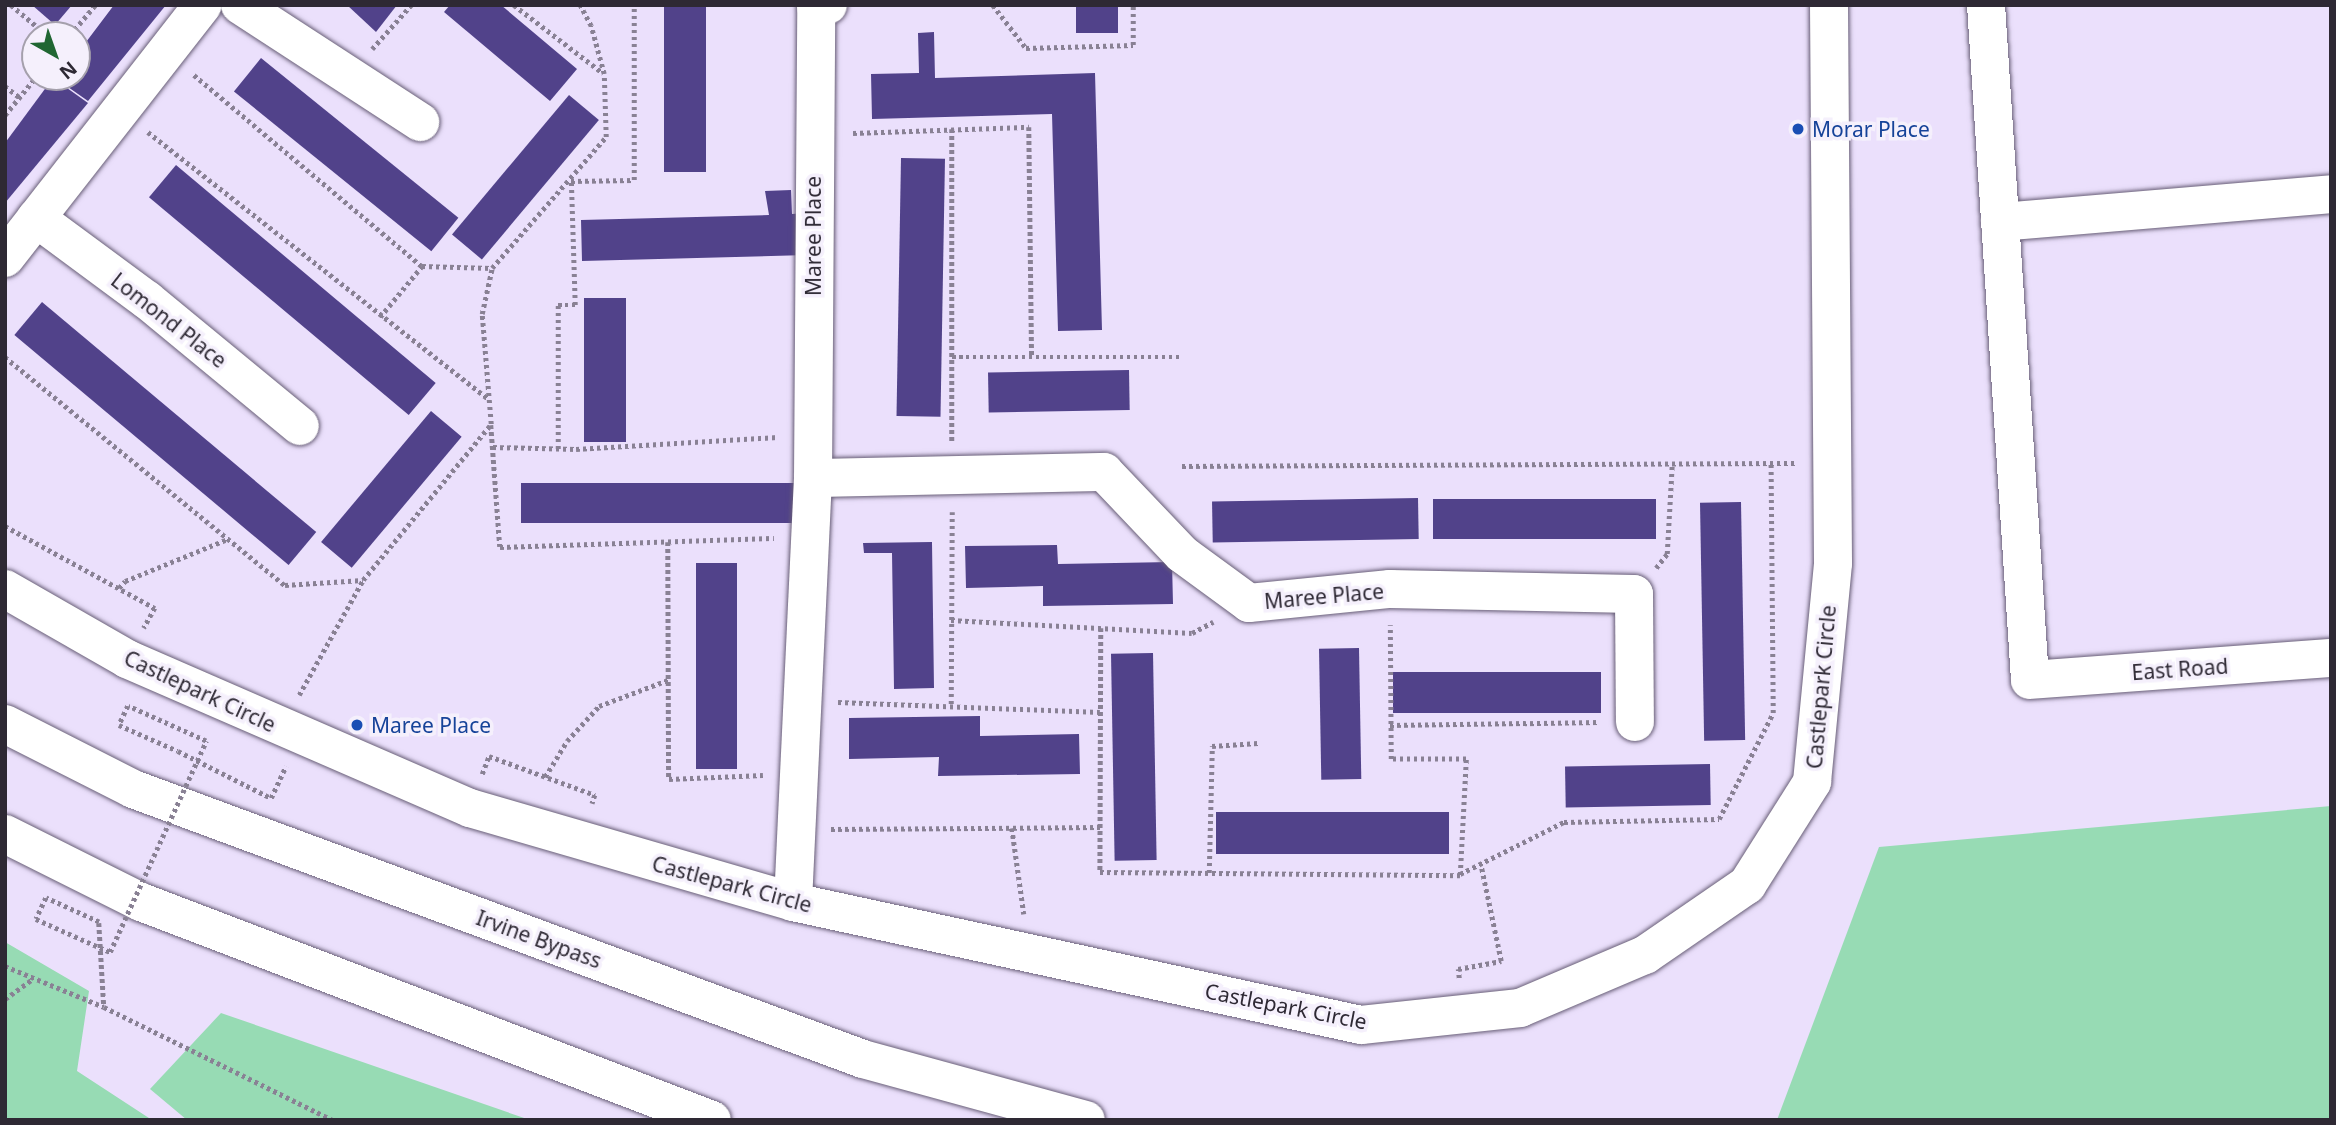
<!DOCTYPE html>
<style>
body{margin:0}
#map{position:relative;width:2336px;height:1125px;overflow:hidden;background:#ebe0fc;font-family:"Noto Sans",sans-serif}
div>[style]{position:absolute}
[style*='--x']{left:calc(var(--x)*1px);top:calc(var(--y)*1px);width:calc(var(--w)*1px);rotate:calc(var(--a)*1deg)}
.green>*{inset:0;background:#97dbb4}
.building>*{inset:0;background:#51428a;transform-origin:0 0}
.path>*{height:4.5px;margin-top:-2.25px;transform-origin:0;background:repeating-linear-gradient(90deg,#898194 0 3.5px,transparent 0 7px)}
.roads{filter:drop-shadow(0 0 2px #685e77) drop-shadow(0 0 2px #685e77)}
.minor>*{height:38px;margin:-19px;padding:0 19px;transform-origin:19px;border-radius:19px;background:#fff}
.trunk>*{height:38px;margin:-19px;padding:0 19px;transform-origin:19px;border-radius:19px;background:#fff}
.path-bridge>*{height:4.5px;margin-top:-2.25px;transform-origin:0;background:repeating-linear-gradient(90deg,#898194 0 3.5px,transparent 0 7px)}
.dots>*{width:19px;height:19px;translate:-50% -50%;box-sizing:border-box;border:4px solid #f5f0fc;border-radius:50%}
span{translate:-50% -50%;white-space:nowrap;text-align:center;line-height:1.15;-webkit-text-stroke:7px #f5f0fc;paint-order:stroke}
.transit-label{font-size:21px;color:#164399}
.left{translate:0 -50%;text-align:left}
.street-label{font-size:21px;color:#2e2934}
.frame{position:absolute;inset:0;border:7px solid #2e2934;pointer-events:none}
.north{position:absolute;left:21px;top:21px;width:70px;height:70px;box-sizing:border-box;background:#f5f0fc;border:2px solid #a5a0ac;border-radius:50%;rotate:140deg;font-size:19px;font-weight:700;line-height:28px;text-align:center;color:#2e2934}
.north::after{content:'';display:block;margin:auto;width:24px;height:32px;background:#206632;clip-path:polygon(50% 0,100% 100%,50% 72%,0 100%)}
</style>
<div id="map">
<div class="green">
<div style="clip-path:polygon(2331px 806px,2331px 1120px,1777px 1120px,1879px 847px)"></div>
<div style="clip-path:polygon(5px 942px,89px 991px,77px 1071px,152px 1120px,5px 1120px)"></div>
<div style="clip-path:polygon(221px 1013px,530px 1120px,187px 1120px,150px 1089px)"></div>
</div>
<div class="building">
<div style="clip-path:polygon(32px 5px,72px 5px,55px 25px)"></div>
<div style="clip-path:polygon(114px 5px,166px 5px,88px 101px,58px 80px,77px 77px,77px 54px)"></div>
<div style="clip-path:polygon(347px 5px,397px 5px,376px 32px)"></div>
<div style="clip-path:polygon(450px 5px,501px 5px,577px 69px,550px 101px,444px 12px)"></div>
<div style="left:664px;top:5px;width:42px;height:167px"></div>
<div style="left:1076px;top:5px;width:42px;height:28px"></div>
<div style="clip-path:polygon(934px 32px,935px 78px,1095px 73px,1102px 330px,1058px 331px,1052px 114px,872px 119px,871px 74px,919px 73px,918px 33px)"></div>
<div style="left:261px;top:58px;width:254px;height:43px;rotate:39deg"></div>
<div style="clip-path:polygon(53px 78px,88px 103px,5px 203px,5px 143px)"></div>
<div style="left:569px;top:95px;width:39px;height:182px;rotate:40deg"></div>
<div style="left:901px;top:158px;width:44px;height:258px;rotate:1deg"></div>
<div style="left:176px;top:165px;width:339px;height:42px;rotate:40deg"></div>
<div style="clip-path:polygon(791px 190px,792px 214px,806px 213px,807px 255px,582px 261px,581px 220px,769px 215px,765px 191px)"></div>
<div style="left:584px;top:298px;width:42px;height:144px"></div>
<div style="left:42px;top:302px;width:358px;height:43px;rotate:40deg"></div>
<div style="left:1129px;top:370px;width:40px;height:141px;rotate:89deg"></div>
<div style="left:431px;top:411px;width:40px;height:171px;rotate:40deg"></div>
<div style="left:807px;top:483px;width:40px;height:286px;rotate:90deg"></div>
<div style="left:1418px;top:498px;width:41px;height:206px;rotate:89deg"></div>
<div style="left:1433px;top:499px;width:223px;height:40px"></div>
<div style="left:1741px;top:502px;width:238px;height:41px;rotate:89deg"></div>
<div style="clip-path:polygon(932px 542px,934px 688px,894px 689px,892px 553px,864px 553px,863px 543px)"></div>
<div style="clip-path:polygon(1057px 545px,1058px 564px,1172px 562px,1173px 604px,1043px 606px,1043px 586px,966px 588px,965px 546px)"></div>
<div style="left:696px;top:563px;width:41px;height:206px"></div>
<div style="left:1359px;top:648px;width:131px;height:40px;rotate:89deg"></div>
<div style="left:1153px;top:653px;width:207px;height:42px;rotate:89deg"></div>
<div style="left:1601px;top:672px;width:41px;height:208px;rotate:90deg"></div>
<div style="clip-path:polygon(980px 716px,980px 736px,1079px 734px,1080px 774px,938px 776px,939px 757px,849px 759px,849px 718px)"></div>
<div style="left:1710px;top:764px;width:41px;height:145px;rotate:89deg"></div>
<div style="left:1216px;top:812px;width:233px;height:42px"></div>
</div>
<div class="path">
<div style="--x:11;--y:5;--w:47;--a:39.8"></div>
<div style="--x:514;--y:5;--w:112;--a:37.4"></div>
<div style="--x:993;--y:5;--w:54;--a:52.5"></div>
<div style="--x:1026;--y:48;--w:107;--a:-1.6"></div>
<div style="--x:1133;--y:45;--w:40;--a:-90"></div>
<div style="--x:70;--y:35;--w:39;--a:-50"></div>
<div style="--x:372;--y:49;--w:59;--a:-48.4"></div>
<div style="--x:194;--y:75;--w:297;--a:40"></div>
<div style="--x:422;--y:266;--w:70;--a:1.6"></div>
<div style="--x:5;--y:86;--w:18;--a:38"></div>
<div style="--x:5;--y:115;--w:49;--a:-50.8"></div>
<div style="--x:952;--y:129;--w:312;--a:90"></div>
<div style="--x:148;--y:132;--w:432;--a:38.1"></div>
<div style="--x:853;--y:133;--w:176;--a:-2"></div>
<div style="--x:1029;--y:127;--w:230;--a:89.3"></div>
<div style="--x:380;--y:317;--w:66;--a:-50.5"></div>
<div style="--x:5;--y:357;--w:361;--a:39.2"></div>
<div style="--x:285;--y:585;--w:78;--a:-3.7"></div>
<div style="--x:952;--y:357;--w:230;--a:0"></div>
<div style="--x:491;--y:425;--w:122;--a:85.8"></div>
<div style="--x:500;--y:547;--w:274;--a:-1.9"></div>
<div style="--x:493;--y:447;--w:83;--a:1.4"></div>
<div style="--x:576;--y:449;--w:202;--a:-3.4"></div>
<div style="--x:558;--y:449;--w:144;--a:-90"></div>
<div style="--x:558;--y:305;--w:17;--a:0"></div>
<div style="--x:575;--y:305;--w:124;--a:-91.8"></div>
<div style="--x:571;--y:181;--w:63;--a:-0.9"></div>
<div style="--x:634;--y:180;--w:175;--a:-90"></div>
<div style="--x:1182;--y:466;--w:615;--a:-0.28"></div>
<div style="--x:5;--y:526;--w:171;--a:28.7"></div>
<div style="--x:155;--y:608;--w:23;--a:119"></div>
<div style="--x:668;--y:542;--w:237;--a:89.8"></div>
<div style="--x:669;--y:779;--w:94;--a:-2.4"></div>
<div style="--x:1656;--y:568;--w:18;--a:-52"></div>
<div style="--x:1667;--y:554;--w:90;--a:-86.8"></div>
<div style="--x:119;--y:588;--w:9;--a:-49"></div>
<div style="--x:125;--y:581;--w:111;--a:-22.2"></div>
<div style="--x:951;--y:620;--w:241;--a:3.1"></div>
<div style="--x:1192;--y:633;--w:24;--a:-28"></div>
<div style="--x:1101;--y:628;--w:244;--a:90.2"></div>
<div style="--x:1100;--y:872;--w:360;--a:0.5"></div>
<div style="--x:1460;--y:875;--w:116;--a:-87"></div>
<div style="--x:1466;--y:759;--w:75;--a:180"></div>
<div style="--x:1391;--y:759;--w:134;--a:-90.4"></div>
<div style="--x:299;--y:695;--w:132;--a:-60.9"></div>
<div style="--x:363;--y:580;--w:202;--a:-50.6"></div>
<div style="--x:491;--y:424;--w:110;--a:-94.7"></div>
<div style="--x:482;--y:314;--w:47;--a:-77.7"></div>
<div style="--x:492;--y:268;--w:174;--a:-49"></div>
<div style="--x:606;--y:137;--w:63;--a:-91.8"></div>
<div style="--x:604;--y:74;--w:50;--a:-105.2"></div>
<div style="--x:591;--y:26;--w:24;--a:-118"></div>
<div style="--x:838;--y:702;--w:262;--a:2.2"></div>
<div style="--x:951;--y:704;--w:192;--a:-89.7"></div>
<div style="--x:1390;--y:725;--w:209;--a:-0.8"></div>
<div style="--x:178;--y:751;--w:104;--a:26.8"></div>
<div style="--x:271;--y:798;--w:35;--a:-65"></div>
<div style="--x:482;--y:774;--w:19;--a:-69"></div>
<div style="--x:489;--y:756;--w:113;--a:20.2"></div>
<div style="--x:595;--y:795;--w:9;--a:108"></div>
<div style="--x:545;--y:777;--w:42;--a:-58.6"></div>
<div style="--x:567;--y:741;--w:47;--a:-47.6"></div>
<div style="--x:599;--y:706;--w:74;--a:-20.6"></div>
<div style="--x:1012;--y:828;--w:87;--a:82.1"></div>
<div style="--x:831;--y:829;--w:269;--a:-0.4"></div>
<div style="--x:1209;--y:873;--w:127;--a:-88.6"></div>
<div style="--x:1212;--y:746;--w:46;--a:-3.7"></div>
<div style="--x:1460;--y:874;--w:116;--a:-26.6"></div>
<div style="--x:1564;--y:822;--w:155;--a:-1.1"></div>
<div style="--x:1719;--y:819;--w:119;--a:-63"></div>
<div style="--x:1773;--y:713;--w:250;--a:-90.5"></div>
<div style="--x:99;--y:923;--w:84;--a:86.6"></div>
<div style="--x:104;--y:1007;--w:255;--a:26.3"></div>
<div style="--x:5;--y:966;--w:107;--a:22.5"></div>
<div style="--x:1459;--y:978;--w:9;--a:-96"></div>
<div style="--x:1458;--y:969;--w:44;--a:-10.5"></div>
<div style="--x:1501;--y:961;--w:97;--a:-101.9"></div>
<div style="--x:5;--y:999;--w:34;--a:-36"></div>
</div>
<div class="roads">
<div class="minor">
<div style="--x:240;--y:5;--w:215;--a:33"></div>
<div style="--x:1986;--y:5;--w:676;--a:86.27"></div>
<div style="--x:2030;--y:680;--w:302;--a:-4.2"></div>
<div style="--x:36;--y:218;--w:138;--a:36.5"></div>
<div style="--x:147;--y:300;--w:198;--a:39.5"></div>
<div style="--x:2000;--y:222;--w:332;--a:-4.8"></div>
<div style="--x:5;--y:258;--w:321;--a:-52"></div>
<div style="--x:813;--y:478;--w:291;--a:-1.2"></div>
<div style="--x:1104;--y:472;--w:113;--a:46.4"></div>
<div style="--x:1182;--y:554;--w:83;--a:36.2"></div>
<div style="--x:1249;--y:603;--w:142;--a:-5.7"></div>
<div style="--x:1390;--y:589;--w:244;--a:1.2"></div>
<div style="--x:1634;--y:594;--w:128;--a:89.6"></div>
<div style="--x:5;--y:589;--w:141;--a:29.8"></div>
<div style="--x:127;--y:659;--w:374;--a:23.5"></div>
<div style="--x:470;--y:808;--w:336;--a:16.2"></div>
<div style="--x:793;--y:902;--w:581;--a:12.22"></div>
<div style="--x:1361;--y:1025;--w:160;--a:-6.1"></div>
<div style="--x:1520;--y:1008;--w:136;--a:-23"></div>
<div style="--x:1645;--y:955;--w:124;--a:-34.5"></div>
<div style="--x:1747;--y:885;--w:122;--a:-57.7"></div>
<div style="--x:1812;--y:782;--w:220;--a:-84.5"></div>
<div style="--x:1833;--y:563;--w:558;--a:-90.41"></div>
<div style="--x:793;--y:902;--w:424;--a:-87.3"></div>
<div style="--x:813;--y:478;--w:472;--a:-89.6"></div>
<div style="--x:816;--y:6;--w:12;--a:-5"></div>
</div>
<div class="trunk">
<div style="--x:5;--y:724;--w:144;--a:26.9"></div>
<div style="--x:133;--y:789;--w:778;--a:20.3"></div>
<div style="--x:863;--y:1059;--w:231;--a:15.3"></div>
<div style="--x:5;--y:834;--w:152;--a:26.6"></div>
<div style="--x:141;--y:902;--w:611;--a:20.9"></div>
</div>
</div>
<div class="path-bridge">
<div style="--x:99;--y:922;--w:58;--a:-155.6"></div>
<div style="--x:46;--y:898;--w:23;--a:115"></div>
<div style="--x:36;--y:919;--w:81;--a:24"></div>
<div style="--x:110;--y:952;--w:232;--a:-65.5"></div>
<div style="--x:206;--y:741;--w:85;--a:-155.8"></div>
<div style="--x:128;--y:706;--w:21;--a:115"></div>
<div style="--x:119;--y:725;--w:64;--a:23.8"></div>
</div>
<div class="dots">
<div style="left:1798px;top:129px;background:#1a4fb4"></div>
<div style="left:357px;top:725px;background:#1a4fb4"></div>
</div>
<div class="transit-label">
<span class="left" style="left:1812px;top:129px">Morar Place</span>
<span class="left" style="left:371px;top:725px">Maree Place</span>
</div>
<div class="street-label">
<span style="left:813px;top:236px;rotate:-90deg">Maree Place</span>
<span style="left:169px;top:320px;rotate:38deg">Lomond Place</span>
<span style="left:1324px;top:596px;rotate:-5deg">Maree Place</span>
<span style="left:2180px;top:669px;rotate:-4deg">East Road</span>
<span style="left:1821px;top:687px;rotate:-85deg">Castlepark Circle</span>
<span style="left:200px;top:691px;rotate:25deg">Castlepark Circle</span>
<span style="left:732px;top:884px;rotate:15deg">Castlepark Circle</span>
<span style="left:539px;top:939px;rotate:20deg">Irvine Bypass</span>
<span style="left:1286px;top:1006px;rotate:11deg">Castlepark Circle</span>
</div>
<div class="frame"></div>
<div class="north">N</div>
</div>
